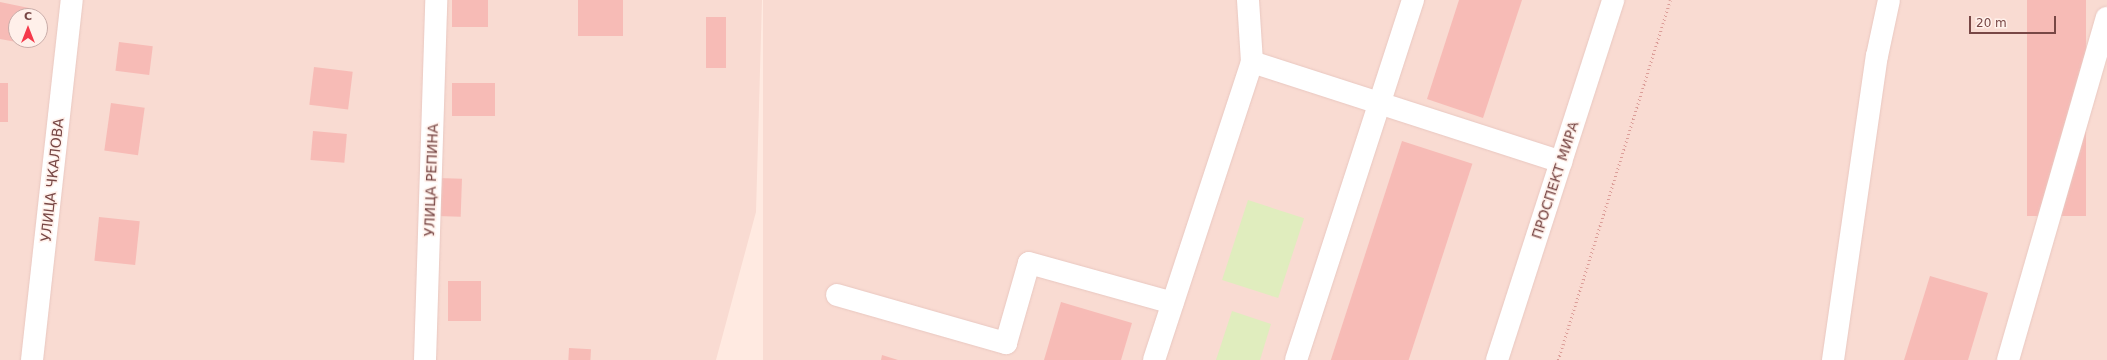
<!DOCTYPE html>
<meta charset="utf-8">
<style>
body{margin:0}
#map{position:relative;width:2107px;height:360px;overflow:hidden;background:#ffeae1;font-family:"DejaVu Sans",sans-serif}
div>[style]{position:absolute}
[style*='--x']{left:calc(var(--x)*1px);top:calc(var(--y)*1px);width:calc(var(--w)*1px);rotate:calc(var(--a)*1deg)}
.residential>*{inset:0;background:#f9dbd2;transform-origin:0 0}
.green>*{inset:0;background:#e0edbe;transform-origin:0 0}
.building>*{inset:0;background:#f7bbb6;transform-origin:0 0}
.path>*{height:2.5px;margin-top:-1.25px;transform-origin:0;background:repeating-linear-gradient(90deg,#dc9e99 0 1px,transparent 0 4px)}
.roads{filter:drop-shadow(0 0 1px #e9c8c1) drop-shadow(0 0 1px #e9c8c1)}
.minor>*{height:22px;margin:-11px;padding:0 11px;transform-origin:11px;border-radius:11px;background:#fff}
span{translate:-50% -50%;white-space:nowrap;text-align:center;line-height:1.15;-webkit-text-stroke:3px #fff0ea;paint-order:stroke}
.street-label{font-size:14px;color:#784745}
.north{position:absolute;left:8px;top:8px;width:40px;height:40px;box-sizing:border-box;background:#fff0ea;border:1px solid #c9aca8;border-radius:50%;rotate:0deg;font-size:11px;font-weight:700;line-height:16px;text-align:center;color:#784745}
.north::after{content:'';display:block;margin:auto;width:14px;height:18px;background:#f5394a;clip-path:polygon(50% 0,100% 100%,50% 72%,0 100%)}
.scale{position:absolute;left:1969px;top:16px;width:87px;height:18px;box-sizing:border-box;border:2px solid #784745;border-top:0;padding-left:5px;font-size:12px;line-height:14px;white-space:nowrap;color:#784745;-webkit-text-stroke:3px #fff0ea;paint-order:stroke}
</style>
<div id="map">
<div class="residential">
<div style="clip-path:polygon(evenodd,0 0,762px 0,756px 212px,716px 360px,0 360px,0 0,16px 16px,40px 16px,40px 40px,16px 40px,16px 16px)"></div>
<div style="left:763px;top:0;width:1344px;height:360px"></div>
</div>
<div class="green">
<div style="left:1248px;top:200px;width:59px;height:84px;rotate:18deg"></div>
<div style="clip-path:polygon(1232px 311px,1271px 324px,1260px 360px,1216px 360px)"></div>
</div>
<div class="building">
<div style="left:452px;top:0;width:36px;height:27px"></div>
<div style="left:578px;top:0;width:45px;height:36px"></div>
<div style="clip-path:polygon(1459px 0,1522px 0,1483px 118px,1427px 99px)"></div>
<div style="left:2027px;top:0;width:59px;height:216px"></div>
<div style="clip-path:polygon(0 2px,29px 8px,27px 16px,16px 16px,16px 40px,23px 40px,22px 43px,0 39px)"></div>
<div style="left:706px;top:17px;width:20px;height:51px"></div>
<div style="left:119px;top:42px;width:34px;height:29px;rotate:7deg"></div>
<div style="left:314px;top:67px;width:39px;height:38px;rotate:7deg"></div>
<div style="left:0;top:83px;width:8px;height:39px"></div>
<div style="left:452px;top:83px;width:43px;height:33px"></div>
<div style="left:111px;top:103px;width:34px;height:48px;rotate:8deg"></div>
<div style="left:313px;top:131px;width:34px;height:29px;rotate:5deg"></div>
<div style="left:1402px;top:141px;width:74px;height:231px;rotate:18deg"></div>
<div style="left:438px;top:178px;width:24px;height:38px;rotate:2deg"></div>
<div style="left:99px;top:217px;width:41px;height:44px;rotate:6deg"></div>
<div style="clip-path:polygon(1930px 276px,1988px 293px,1968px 360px,1904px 360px)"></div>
<div style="left:448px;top:281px;width:33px;height:40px"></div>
<div style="clip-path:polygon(1061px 302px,1132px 323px,1121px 360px,1044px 360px)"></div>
<div style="left:569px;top:348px;width:22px;height:12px;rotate:3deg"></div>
<div style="clip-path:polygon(882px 355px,898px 360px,881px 360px)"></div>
</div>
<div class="path">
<div style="--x:1558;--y:360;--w:377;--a:-72.7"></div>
</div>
<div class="roads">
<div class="minor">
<div style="--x:1252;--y:62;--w:325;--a:17.9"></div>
<div style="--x:837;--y:295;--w:176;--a:15.9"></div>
<div style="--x:1006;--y:343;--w:83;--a:-74"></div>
<div style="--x:1029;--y:263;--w:149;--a:15.5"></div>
<div style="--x:32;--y:360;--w:362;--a:-83.7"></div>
<div style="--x:425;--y:360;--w:360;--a:-88.2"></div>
<div style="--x:1154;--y:360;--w:314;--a:-71.8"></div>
<div style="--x:1252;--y:62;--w:62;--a:-93.7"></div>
<div style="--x:1296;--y:360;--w:379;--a:-72"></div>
<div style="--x:1497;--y:360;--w:378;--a:-72.1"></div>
<div style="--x:1833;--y:360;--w:307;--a:-81.8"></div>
<div style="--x:1877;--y:56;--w:57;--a:-77.9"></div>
<div style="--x:2008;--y:360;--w:356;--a:-73.9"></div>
</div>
</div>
<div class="street-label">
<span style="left:52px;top:180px;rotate:-84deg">УЛИЦА ЧКАЛОВА</span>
<span style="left:431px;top:180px;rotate:-88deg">УЛИЦА РЕПИНА</span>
<span style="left:1555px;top:180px;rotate:-72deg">ПРОСПЕКТ МИРА</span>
</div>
<div class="north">С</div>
<div class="scale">20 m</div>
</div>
